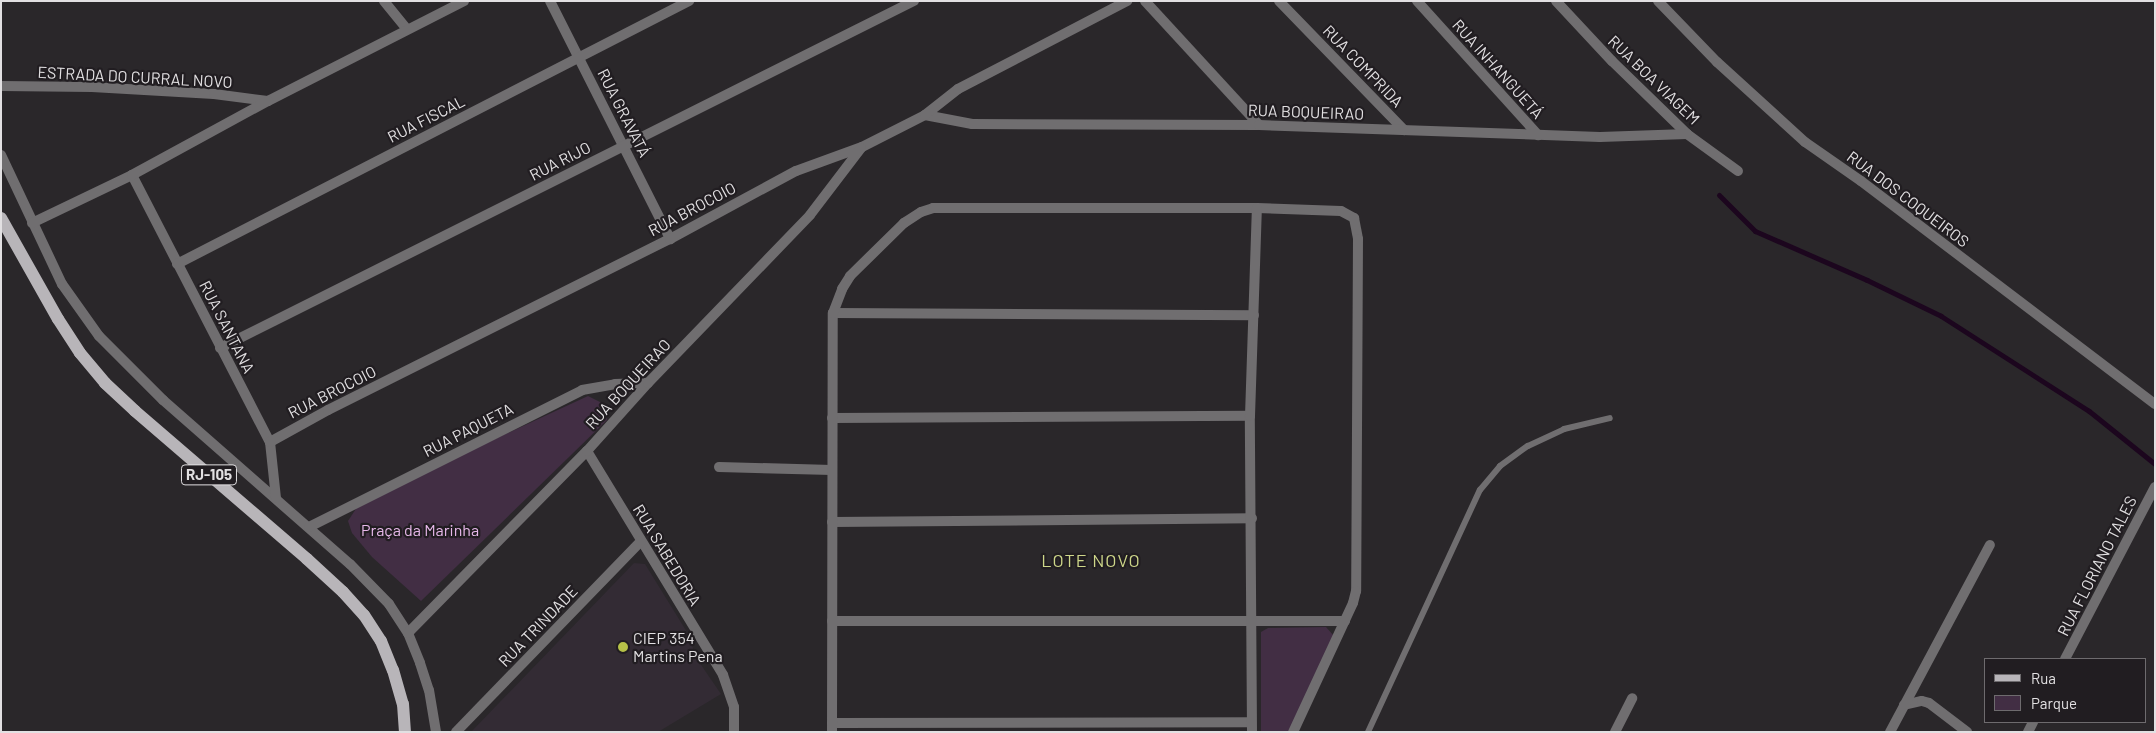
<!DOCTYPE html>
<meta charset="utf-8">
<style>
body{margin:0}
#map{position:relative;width:2156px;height:733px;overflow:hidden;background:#2a272a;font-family:Barlow,sans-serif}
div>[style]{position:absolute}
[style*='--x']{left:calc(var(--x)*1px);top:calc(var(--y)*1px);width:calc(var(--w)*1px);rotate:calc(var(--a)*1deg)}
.built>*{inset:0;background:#332b34}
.green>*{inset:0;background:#422e44}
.stream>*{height:5px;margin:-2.5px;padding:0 2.5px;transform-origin:2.5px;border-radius:2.5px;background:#1c061e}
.service>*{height:6px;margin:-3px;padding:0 3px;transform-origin:3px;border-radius:3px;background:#706e70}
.minor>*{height:10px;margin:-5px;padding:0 5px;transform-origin:5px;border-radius:5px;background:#706e70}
.primary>*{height:12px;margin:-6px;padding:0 6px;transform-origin:6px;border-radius:6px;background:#b8b5b9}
.dots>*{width:14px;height:14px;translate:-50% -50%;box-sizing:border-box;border:2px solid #211d21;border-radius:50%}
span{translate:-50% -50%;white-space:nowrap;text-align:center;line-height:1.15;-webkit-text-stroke:4.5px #211d21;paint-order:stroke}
.shield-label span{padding:1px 4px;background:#211d21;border:1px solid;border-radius:4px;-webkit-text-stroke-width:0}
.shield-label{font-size:15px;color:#e2e0e2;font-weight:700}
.street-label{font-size:16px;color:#e2e0e2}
.park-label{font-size:16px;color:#e7b8ea}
.poi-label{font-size:16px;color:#e2e0e2}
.left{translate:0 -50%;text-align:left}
.neighbourhood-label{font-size:18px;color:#ced78a;letter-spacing:1px}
.frame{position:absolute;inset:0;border:2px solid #e2e0e2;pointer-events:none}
.legend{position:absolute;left:1984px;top:658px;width:162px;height:65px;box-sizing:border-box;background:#211d21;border:1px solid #6e6b6e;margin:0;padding:6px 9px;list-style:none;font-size:15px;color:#e2e0e2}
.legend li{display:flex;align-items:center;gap:10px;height:25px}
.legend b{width:25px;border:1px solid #6e6b6e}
</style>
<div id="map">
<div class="built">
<div style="clip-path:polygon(634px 563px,645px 564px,690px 637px,695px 656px,721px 694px,658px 732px,471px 732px)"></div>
</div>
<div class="green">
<div style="clip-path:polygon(588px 396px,604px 404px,607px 420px,421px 601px,372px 557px,352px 533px,348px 521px,361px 501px)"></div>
<div style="clip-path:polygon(1326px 627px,1334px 636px,1292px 732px,1261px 732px,1261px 632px,1268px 628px)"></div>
</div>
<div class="stream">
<div style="--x:1719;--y:195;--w:51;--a:45"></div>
<div style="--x:1755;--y:231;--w:122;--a:23.6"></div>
<div style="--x:1867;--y:280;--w:82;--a:25.9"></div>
<div style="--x:1941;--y:316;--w:176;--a:32.7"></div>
<div style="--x:2089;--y:411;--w:85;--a:38.8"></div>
</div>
<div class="service">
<div style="--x:1368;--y:732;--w:267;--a:-65.2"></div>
<div style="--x:1480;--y:490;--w:31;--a:-50"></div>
<div style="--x:1500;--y:466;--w:34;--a:-36"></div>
<div style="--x:1528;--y:446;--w:40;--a:-25"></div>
<div style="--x:1564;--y:429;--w:47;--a:-13.4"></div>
</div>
<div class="minor">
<div style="--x:384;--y:1;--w:36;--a:51"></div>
<div style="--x:550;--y:1;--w:267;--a:63.2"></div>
<div style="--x:1145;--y:1;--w:168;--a:47.4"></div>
<div style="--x:1279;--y:1;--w:180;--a:45.9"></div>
<div style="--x:1417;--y:1;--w:181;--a:47.9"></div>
<div style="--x:1556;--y:1;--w:82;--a:47"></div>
<div style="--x:1612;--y:61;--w:105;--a:44.2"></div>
<div style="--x:1687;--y:134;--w:63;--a:36"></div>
<div style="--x:1658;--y:1;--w:85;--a:46"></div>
<div style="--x:1717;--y:62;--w:119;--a:42.3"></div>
<div style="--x:1805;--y:142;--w:68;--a:34.9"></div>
<div style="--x:1861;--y:181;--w:369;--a:37.2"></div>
<div style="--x:1;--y:86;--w:91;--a:0.6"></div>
<div style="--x:92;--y:87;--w:122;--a:3.3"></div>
<div style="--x:214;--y:94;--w:54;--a:7.4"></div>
<div style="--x:268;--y:101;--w:220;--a:-27"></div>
<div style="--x:925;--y:115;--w:48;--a:10.8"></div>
<div style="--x:972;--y:124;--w:287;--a:0.2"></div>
<div style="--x:1259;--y:125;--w:341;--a:2"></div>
<div style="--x:1600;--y:137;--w:87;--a:-2"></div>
<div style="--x:1;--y:155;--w:143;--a:64.7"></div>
<div style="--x:62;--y:284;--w:64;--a:54.6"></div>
<div style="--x:99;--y:336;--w:91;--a:45"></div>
<div style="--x:163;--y:400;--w:249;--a:41.3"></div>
<div style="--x:350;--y:564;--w:56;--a:45.7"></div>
<div style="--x:389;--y:604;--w:35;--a:57"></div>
<div style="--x:408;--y:633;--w:32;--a:68"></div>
<div style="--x:420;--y:663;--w:28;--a:72"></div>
<div style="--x:429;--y:690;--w:43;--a:80.5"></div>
<div style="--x:132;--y:175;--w:301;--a:62.7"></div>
<div style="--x:270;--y:442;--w:56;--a:83.9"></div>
<div style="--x:32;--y:223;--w:111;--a:-25.6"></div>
<div style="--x:132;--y:175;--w:155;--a:-28.6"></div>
<div style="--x:177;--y:264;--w:576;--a:-27.19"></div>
<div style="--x:833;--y:313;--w:421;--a:0.3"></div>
<div style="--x:220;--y:348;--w:776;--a:-26.57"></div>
<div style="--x:832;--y:418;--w:418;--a:-0.3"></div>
<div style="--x:270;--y:442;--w:66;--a:-28.9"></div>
<div style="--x:328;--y:410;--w:382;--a:-26.6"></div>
<div style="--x:670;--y:239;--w:143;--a:-28.4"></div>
<div style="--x:796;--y:171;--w:70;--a:-20"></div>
<div style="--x:862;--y:147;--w:71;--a:-26.9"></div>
<div style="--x:925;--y:115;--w:42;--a:-38.2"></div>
<div style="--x:958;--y:89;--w:191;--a:-27.5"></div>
<div style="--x:587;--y:451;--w:262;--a:58.7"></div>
<div style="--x:723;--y:675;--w:34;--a:71"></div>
<div style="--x:734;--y:707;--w:25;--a:90"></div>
<div style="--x:719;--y:467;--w:113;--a:1.5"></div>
<div style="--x:832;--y:522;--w:420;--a:-0.5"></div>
<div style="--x:309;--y:527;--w:305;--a:-26.6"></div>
<div style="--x:582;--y:390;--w:34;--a:-10"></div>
<div style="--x:615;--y:384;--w:33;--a:-2"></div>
<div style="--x:832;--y:621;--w:513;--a:0"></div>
<div style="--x:408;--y:633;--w:255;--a:-45.5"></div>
<div style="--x:587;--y:451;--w:91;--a:-48.1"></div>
<div style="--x:648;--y:383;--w:233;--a:-46"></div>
<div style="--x:810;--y:215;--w:84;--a:-52.7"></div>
<div style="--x:2065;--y:659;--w:194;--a:-62.4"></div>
<div style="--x:1904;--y:705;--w:18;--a:-13"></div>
<div style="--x:1922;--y:701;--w:7;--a:16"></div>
<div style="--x:1929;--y:703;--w:48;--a:37.3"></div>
<div style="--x:832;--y:723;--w:419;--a:-0.1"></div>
<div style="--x:456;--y:732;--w:266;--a:-45.9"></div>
<div style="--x:832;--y:732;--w:419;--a:-89.9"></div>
<div style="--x:833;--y:313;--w:26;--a:-69"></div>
<div style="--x:842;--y:289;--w:15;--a:-58"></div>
<div style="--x:850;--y:276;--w:76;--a:-44.5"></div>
<div style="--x:904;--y:223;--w:20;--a:-33"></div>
<div style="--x:921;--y:212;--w:13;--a:-18"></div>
<div style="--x:933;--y:208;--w:324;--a:0"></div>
<div style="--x:1257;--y:208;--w:84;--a:2"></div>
<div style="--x:1341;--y:211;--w:15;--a:28"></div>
<div style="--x:1354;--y:218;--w:21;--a:79"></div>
<div style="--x:1358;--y:239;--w:352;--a:90.3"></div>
<div style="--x:1356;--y:591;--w:12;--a:104"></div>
<div style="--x:1353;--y:603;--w:142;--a:114.9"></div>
<div style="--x:1252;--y:732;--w:316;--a:-90.4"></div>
<div style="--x:1250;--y:416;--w:208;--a:-88.1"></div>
<div style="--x:1615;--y:732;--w:38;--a:-63"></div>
<div style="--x:1890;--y:732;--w:212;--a:-61.9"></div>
<div style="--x:2028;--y:732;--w:11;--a:-63"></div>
</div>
<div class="primary">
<div style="--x:1;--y:218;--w:116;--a:60.6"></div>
<div style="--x:58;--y:319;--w:40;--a:57.1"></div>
<div style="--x:80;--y:353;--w:39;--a:50"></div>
<div style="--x:105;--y:383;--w:41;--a:43"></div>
<div style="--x:135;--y:411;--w:227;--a:40.7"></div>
<div style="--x:307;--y:559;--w:49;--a:42.5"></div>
<div style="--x:343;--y:592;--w:31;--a:48"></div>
<div style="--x:364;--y:615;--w:31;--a:57"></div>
<div style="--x:381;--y:641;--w:31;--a:68"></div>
<div style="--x:393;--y:670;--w:35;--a:74"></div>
<div style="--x:403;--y:704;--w:28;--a:86"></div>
</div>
<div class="dots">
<div style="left:623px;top:647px;background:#b6c148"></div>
</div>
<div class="shield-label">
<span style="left:209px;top:475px">RJ-105</span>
</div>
<div class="street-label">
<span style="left:1363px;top:66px;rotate:46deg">RUA COMPRIDA</span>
<span style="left:1498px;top:69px;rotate:48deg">RUA INHANGUETÁ</span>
<span style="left:135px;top:77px;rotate:3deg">ESTRADA DO CURRAL NOVO</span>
<span style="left:1654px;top:80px;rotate:44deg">RUA BOA VIAGEM</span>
<span style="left:1306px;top:112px;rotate:2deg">RUA BOQUEIRAO</span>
<span style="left:624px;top:113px;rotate:63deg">RUA GRAVATÁ</span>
<span style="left:426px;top:119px;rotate:-27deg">RUA FISCAL</span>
<span style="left:560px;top:161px;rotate:-27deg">RUA RIJO</span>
<span style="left:1908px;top:199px;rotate:37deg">RUA DOS COQUEIROS</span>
<span style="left:692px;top:209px;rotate:-28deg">RUA BROCOIO</span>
<span style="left:227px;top:327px;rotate:63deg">RUA SANTANA</span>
<span style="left:628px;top:384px;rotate:-47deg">RUA BOQUEIRAO</span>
<span style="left:332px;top:392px;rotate:-27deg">RUA BROCOIO</span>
<span style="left:468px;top:430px;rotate:-27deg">RUA PAQUETA</span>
<span style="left:667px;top:555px;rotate:59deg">RUA SABEDORIA</span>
<span style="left:2097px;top:566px;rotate:-63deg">RUA FLORIANO TALES</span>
<span style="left:538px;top:626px;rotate:-46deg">RUA TRINDADE</span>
</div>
<div class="park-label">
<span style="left:420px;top:530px">Praça da Marinha</span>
</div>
<div class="poi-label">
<span class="left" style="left:633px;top:647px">CIEP 354<br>Martins Pena</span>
</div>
<div class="neighbourhood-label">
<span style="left:1091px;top:560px">LOTE NOVO</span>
</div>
<div class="frame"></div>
<ul class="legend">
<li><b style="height:6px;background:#b8b5b9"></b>Rua</li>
<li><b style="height:14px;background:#422e44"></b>Parque</li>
</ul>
</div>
